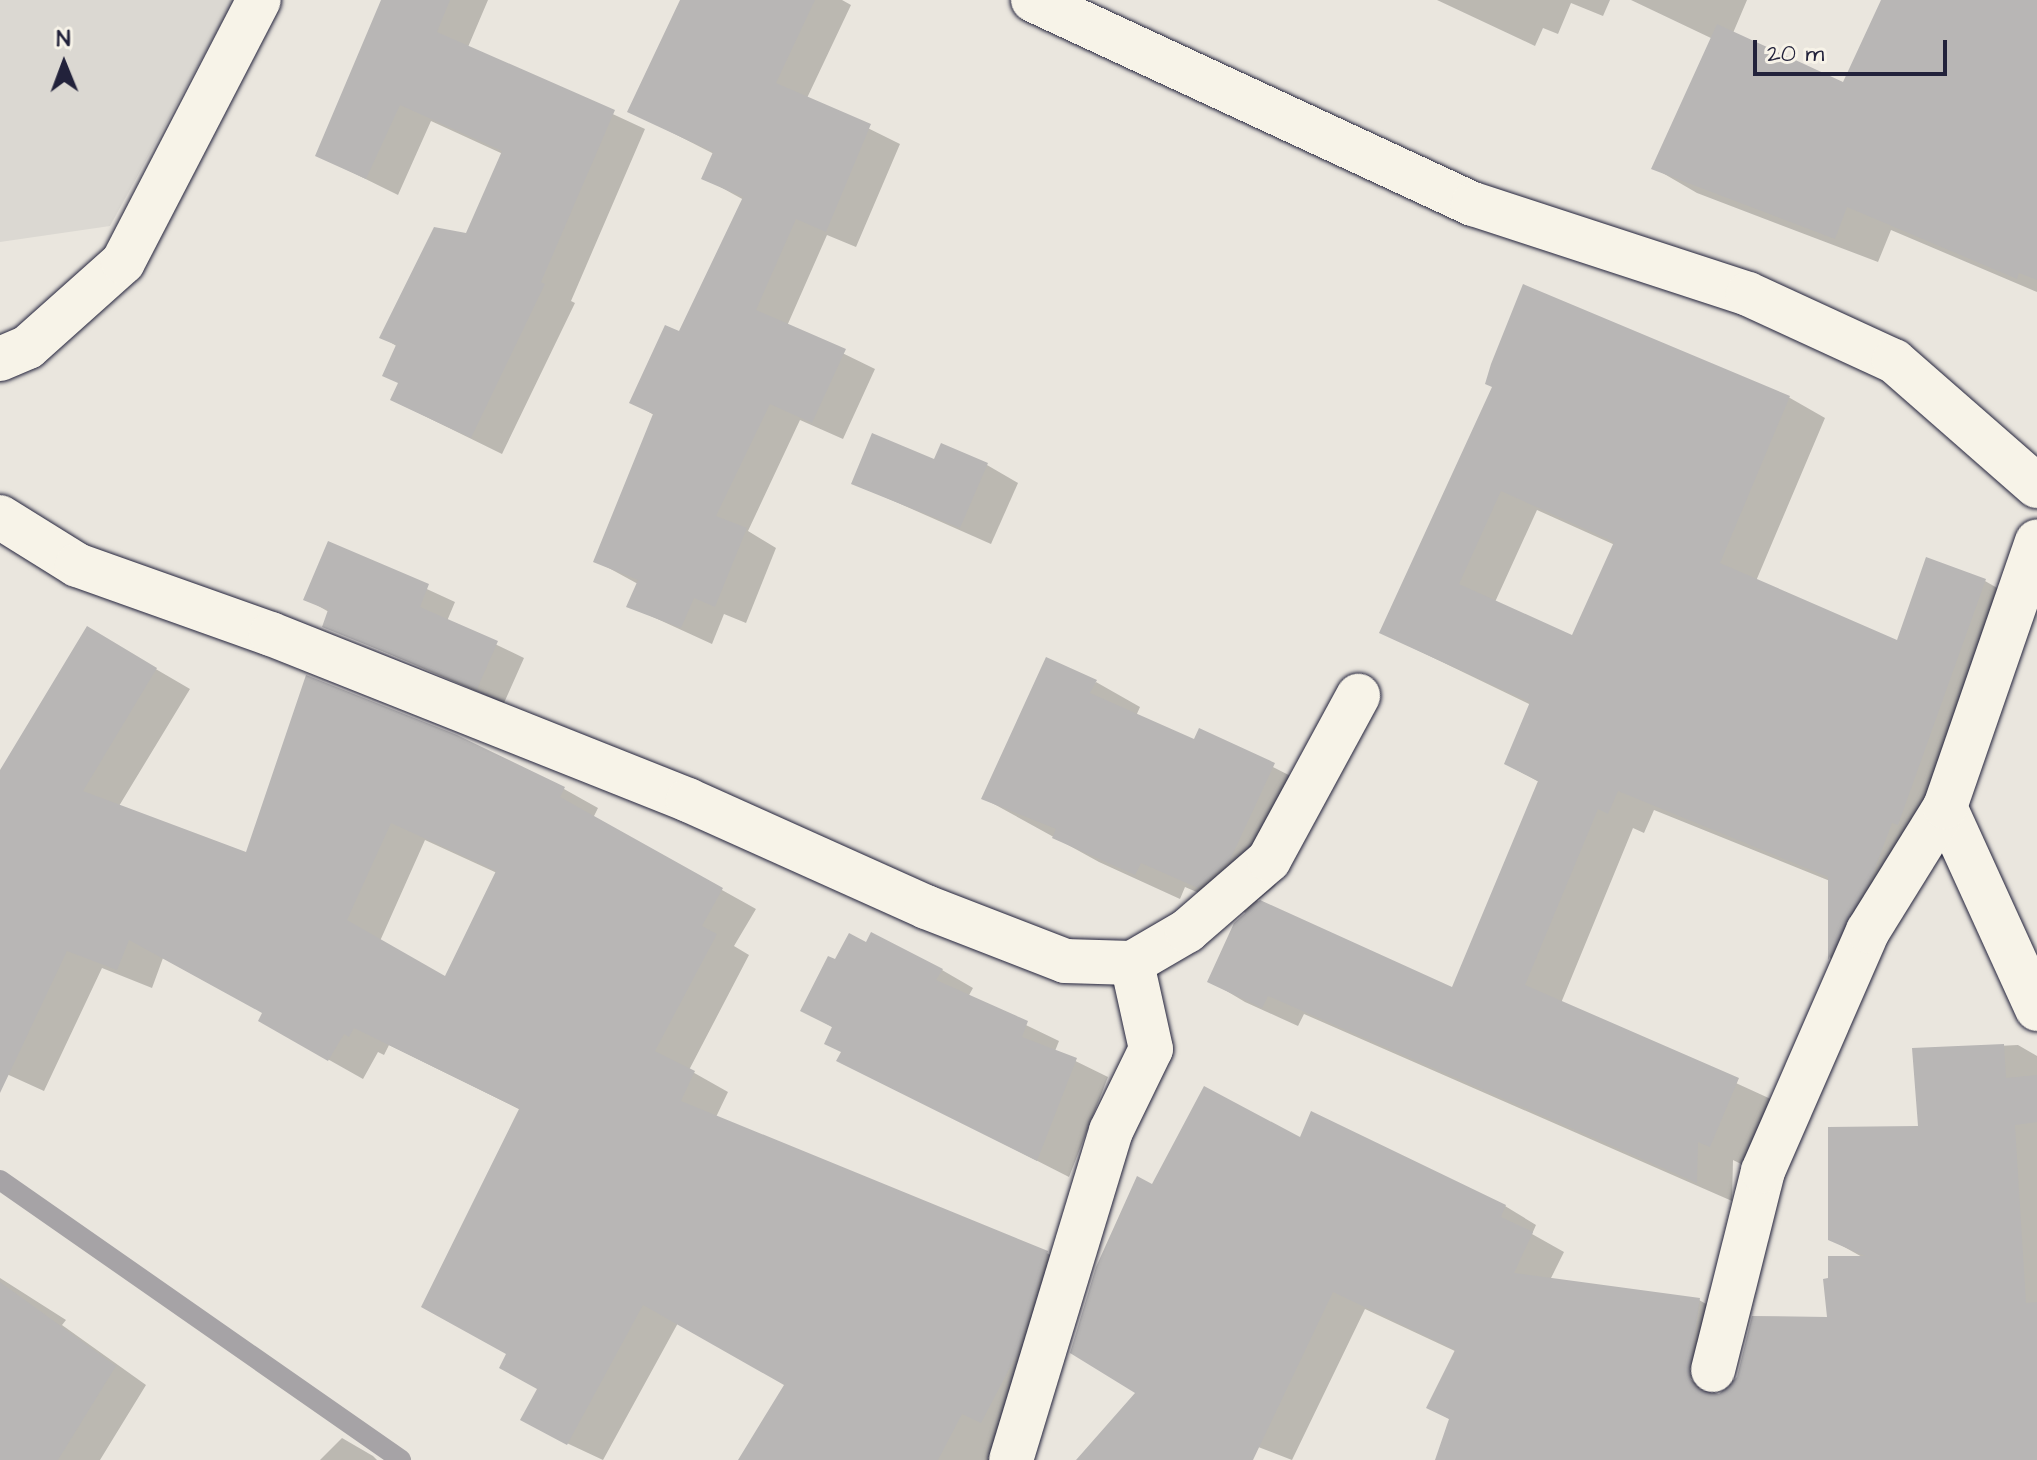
<!DOCTYPE html>
<style>
body{margin:0}
#map{position:relative;width:2037px;height:1460px;overflow:hidden;background:#eae6de;font-family:"Architects Daughter",sans-serif}
div>[style]{position:absolute}
[style*='--x']{left:calc(var(--x)*1px);top:calc(var(--y)*1px);width:calc(var(--w)*1px);rotate:calc(var(--a)*1deg)}
.built>*{inset:0;background:#dbd8d2}
.shadow>*{inset:0;background:#0003}
.stream>*{height:20px;margin:-10px;padding:0 10px;transform-origin:10px;border-radius:10px;background:#a6a3a6}
.building>*{inset:0;background:#b8b6b5}
.roads{filter:drop-shadow(0 0 2px #22223b) drop-shadow(0 0 2px #22223b)}
.street>*{height:44px;margin:-22px;padding:0 22px;transform-origin:22px;border-radius:22px;background:#f7f3e8}
span{translate:-50% -50%;white-space:nowrap;text-align:center;line-height:1.15;-webkit-text-stroke:6px #f7f3e8;paint-order:stroke}
.north{position:absolute;left:24px;top:24px;width:80px;height:80px;-webkit-text-stroke:6px #f7f3e8;paint-order:stroke;rotate:359deg;font-size:22px;font-weight:700;line-height:32px;text-align:center;color:#22223b}
.north::after{content:'';display:block;margin:auto;width:28px;height:36px;background:#22223b;clip-path:polygon(50% 0,100% 100%,50% 72%,0 100%)}
.scale{position:absolute;left:1753px;top:40px;width:194px;height:36px;box-sizing:border-box;border:4px solid #22223b;border-top:0;padding-left:10px;font-size:24px;line-height:28px;white-space:nowrap;color:#22223b;-webkit-text-stroke:6px #f7f3e8;paint-order:stroke}
</style>
<div id="map">
<div class="built">
<div style="clip-path:polygon(0 0,234px 0,110px 226px,0 242px)"></div>
</div>
<div class="shadow">
<div style="clip-path:polygon(385px 0,488px 0,468px 47px,645px 129px,571px 301px,575px 303px,502px 454px,392px 400px,400px 384px,398px 347px,382px 337px,467px 236px,503px 154px,431px 121px,398px 195px,317px 155px)"></div>
<div style="clip-path:polygon(682px 0,842px 0,851px 5px,807px 98px,900px 144px,856px 247px,827px 235px,787px 326px,875px 369px,843px 439px,800px 420px,748px 531px,776px 548px,746px 623px,724px 614px,712px 644px,629px 606px,638px 584px,596px 561px,654px 415px,632px 402px,680px 334px,744px 200px,704px 178px,714px 154px,630px 111px)"></div>
<div style="clip-path:polygon(1437px 0,1610px 0,1603px 16px,1571px 3px,1558px 34px,1543px 28px,1535px 46px)"></div>
<div style="clip-path:polygon(1631px 0,1747px 0,1733px 33px,1844px 85px,1883px 0,2037px 0,2037px 292px,1891px 230px,1878px 262px,1697px 193px,1654px 168px,1713px 39px)"></div>
<div style="clip-path:polygon(evenodd,1524px 287px,1790px 398px,1825px 418px,1756px 581px,1898px 643px,1985px 581px,2020px 601px,1864px 978px,1830px 958px,1830px 881px,1654px 810px,1644px 833px,1633px 828px,1561px 1003px,1773px 1100px,1745px 1166px,1733px 1160px,1732px 1201px,1304px 1014px,1298px 1026px,1245px 1002px,1210px 981px,1248px 914px,1185px 887px,1180px 899px,1099px 862px,983px 798px,1096px 682px,1140px 707px,1136px 716px,1195px 742px,1200px 730px,1318px 790px,1275px 886px,1257px 901px,1453px 989px,1539px 782px,1506px 764px,1531px 705px,1382px 633px,1494px 387px,1524px 287px,1537px 510px,1615px 545px,1573px 638px,1495px 602px,1537px 510px)"></div>
<div style="clip-path:polygon(935px 461px,987px 465px,1018px 483px,991px 544px,853px 483px)"></div>
<div style="clip-path:polygon(329px 544px,455px 602px,447px 621px,524px 658px,504px 703px,324px 626px,329px 612px,306px 599px)"></div>
<div style="clip-path:polygon(evenodd,87px 629px,190px 689px,119px 806px,247px 855px,307px 677px,564px 789px,598px 808px,593px 818px,756px 909px,734px 946px,749px 955px,689px 1070px,728px 1092px,716px 1117px,1047px 1253px,1081px 1273px,1005px 1460px,740px 1460px,787px 1384px,678px 1323px,603px 1460px,556px 1438px,539px 1389px,508px 1354px,521px 1110px,389px 1045px,384px 1055px,378px 1052px,363px 1079px,260px 1021px,264px 1013px,163px 958px,152px 988px,102px 968px,44px 1091px,0 1071px,0 774px,87px 629px,425px 840px,497px 873px,445px 978px,380px 941px,425px 840px)"></div>
<div style="clip-path:polygon(867px 945px,942px 970px,973px 988px,968px 997px,1059px 1041px,1055px 1051px,1108px 1077px,1069px 1177px,839px 1060px,843px 1053px,834px 1028px,802px 1010px,836px 961px)"></div>
<div style="clip-path:polygon(2018px 1045px,2037px 1056px,2037px 1460px,1437px 1460px,1451px 1420px,1429px 1407px,1457px 1352px,1365px 1309px,1292px 1460px,1253px 1445px,1240px 1460px,1078px 1460px,1138px 1392px,1153px 1187px,1301px 1140px,1505px 1206px,1536px 1225px,1532px 1234px,1564px 1252px,1550px 1280px,1699px 1300px,1731px 1318px,1720px 1392px,1679px 1373px,1720px 1396px,1830px 1320px,1864px 1258px,1830px 1239px,1920px 1128px,1914px 1050px)"></div>
<div style="clip-path:polygon(0 1278px,66px 1320px,62px 1325px,146px 1385px,100px 1460px,0 1460px)"></div>
<div style="clip-path:polygon(342px 1438px,373px 1456px,377px 1460px,320px 1460px)"></div>
</div>
<div class="stream">
<div style="--x:0;--y:1180;--w:489;--a:34.9"></div>
</div>
<div class="building">
<div style="clip-path:polygon(381px 0,450px 0,437px 32px,615px 110px,541px 282px,545px 284px,471px 438px,390px 400px,398px 383px,382px 376px,396px 345px,379px 338px,434px 227px,466px 233px,502px 151px,400px 105px,366px 179px,315px 156px)"></div>
<div style="clip-path:polygon(680px 0,815px 0,776px 83px,871px 124px,826px 232px,796px 219px,756px 310px,846px 349px,812px 423px,770px 404px,716px 516px,747px 528px,715px 607px,694px 598px,681px 628px,626px 607px,638px 580px,593px 562px,653px 414px,629px 403px,665px 325px,679px 331px,743px 197px,701px 179px,713px 152px,627px 112px)"></div>
<div style="clip-path:polygon(1881px 0,2037px 0,2037px 280px,2019px 273px,2017px 279px,1847px 207px,1835px 239px,1651px 169px,1717px 24px,1843px 82px)"></div>
<div style="clip-path:polygon(evenodd,1523px 284px,1790px 396px,1720px 563px,1897px 640px,1926px 557px,1986px 579px,1898px 825px,1892px 823px,1871px 879px,1828px 960px,1828px 877px,1618px 791px,1608px 814px,1598px 809px,1525px 985px,1739px 1078px,1710px 1147px,1698px 1142px,1697px 1183px,1268px 996px,1262px 1008px,1207px 982px,1234px 923px,1260px 900px,1452px 987px,1538px 781px,1504px 764px,1530px 702px,1379px 633px,1492px 387px,1485px 384px,1491px 364px,1523px 284px,1501px 491px,1614px 542px,1572px 635px,1459px 584px,1501px 491px)"></div>
<div style="clip-path:polygon(872px 433px,934px 459px,941px 443px,988px 463px,960px 528px,851px 484px)"></div>
<div style="clip-path:polygon(328px 541px,429px 584px,420px 607px,498px 641px,477px 689px,322px 627px,328px 610px,303px 600px)"></div>
<div style="clip-path:polygon(evenodd,87px 626px,157px 668px,83px 791px,246px 852px,306px 675px,457px 735px,565px 787px,560px 797px,723px 888px,702px 926px,717px 934px,655px 1051px,695px 1071px,681px 1101px,1048px 1251px,1017px 1354px,981px 1423px,962px 1414px,938px 1460px,738px 1460px,784px 1385px,643px 1305px,567px 1445px,520px 1420px,537px 1389px,499px 1368px,506px 1354px,421px 1307px,519px 1109px,354px 1028px,349px 1037px,344px 1034px,328px 1061px,258px 1021px,262px 1013px,129px 940px,117px 970px,67px 951px,0 1093px,0 770px,87px 626px,391px 823px,496px 871px,445px 976px,347px 920px,391px 823px)"></div>
<div style="clip-path:polygon(1046px 657px,1097px 680px,1090px 693px,1194px 739px,1199px 728px,1275px 763px,1230px 860px,1198px 888px,1141px 863px,1135px 875px,1052px 838px,1056px 829px,981px 799px)"></div>
<div style="clip-path:polygon(871px 932px,943px 969px,936px 980px,1028px 1021px,1022px 1037px,1077px 1058px,1037px 1161px,836px 1061px,841px 1052px,824px 1044px,832px 1027px,800px 1011px,828px 956px,835px 959px,849px 933px,866px 942px)"></div>
<div style="clip-path:polygon(2004px 1044px,2006px 1078px,2037px 1075px,2037px 1122px,2015px 1125px,2026px 1303px,2037px 1302px,2037px 1460px,1435px 1460px,1449px 1419px,1426px 1408px,1455px 1350px,1333px 1292px,1253px 1460px,1076px 1460px,1135px 1393px,1070px 1353px,1096px 1267px,1137px 1176px,1152px 1184px,1204px 1086px,1300px 1137px,1311px 1111px,1506px 1205px,1501px 1217px,1533px 1232px,1514px 1273px,1700px 1298px,1689px 1376px,1696px 1388px,1719px 1394px,1737px 1377px,1752px 1316px,1827px 1317px,1823px 1279px,1828px 1278px,1828px 1256px,1865px 1256px,1828px 1240px,1828px 1127px,1918px 1126px,1912px 1048px)"></div>
<div style="clip-path:polygon(0 1282px,116px 1366px,58px 1460px,0 1460px)"></div>
</div>
<div class="roads">
<div class="street">
<div style="--x:1033;--y:0;--w:485;--a:24.9"></div>
<div style="--x:1473;--y:204;--w:289;--a:18.1"></div>
<div style="--x:1748;--y:294;--w:161;--a:24.7"></div>
<div style="--x:1894;--y:361;--w:190;--a:41.2"></div>
<div style="--x:0;--y:359;--w:30;--a:-23"></div>
<div style="--x:28;--y:347;--w:127;--a:-41.8"></div>
<div style="--x:123;--y:262;--w:295;--a:-62.6"></div>
<div style="--x:0;--y:517;--w:91;--a:31.9"></div>
<div style="--x:77;--y:565;--w:206;--a:19.6"></div>
<div style="--x:271;--y:634;--w:449;--a:21.7"></div>
<div style="--x:688;--y:800;--w:261;--a:24.2"></div>
<div style="--x:926;--y:907;--w:149;--a:21.2"></div>
<div style="--x:1065;--y:961;--w:67;--a:1.7"></div>
<div style="--x:1132;--y:963;--w:64;--a:-30.2"></div>
<div style="--x:1187;--y:931;--w:108;--a:-40.9"></div>
<div style="--x:1269;--y:860;--w:187;--a:-61.5"></div>
<div style="--x:1945;--y:807;--w:222;--a:65.5"></div>
<div style="--x:1713;--y:1370;--w:205;--a:-75.9"></div>
<div style="--x:1763;--y:1171;--w:262;--a:-66.4"></div>
<div style="--x:1868;--y:931;--w:146;--a:-58.2"></div>
<div style="--x:1945;--y:807;--w:281;--a:-70.9"></div>
<div style="--x:1011;--y:1460;--w:344;--a:-73.1"></div>
<div style="--x:1111;--y:1131;--w:91;--a:-64"></div>
<div style="--x:1151;--y:1049;--w:88;--a:-102.5"></div>
</div>
</div>
<div class="north">N</div>
<div class="scale">20 m</div>
</div>
